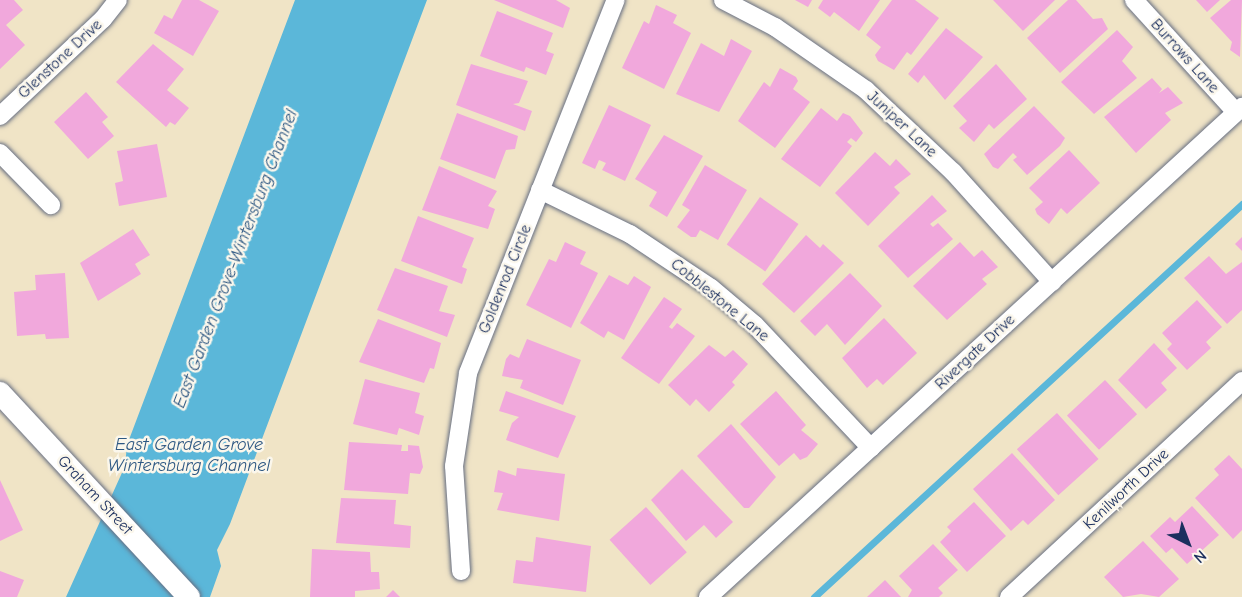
<!DOCTYPE html>
<style>
body{margin:0}
#map{position:relative;width:1242px;height:597px;overflow:hidden;background:#f0e4c6;font-family:"Comic Neue",sans-serif}
div>[style]{position:absolute}
[style*='--x']{left:calc(var(--x)*1px);top:calc(var(--y)*1px);width:calc(var(--w)*1px);rotate:calc(var(--a)*1deg)}
.water>*{inset:0;background:#5bb7d9}
.stream>*{height:7px;margin:-3.5px;padding:0 3.5px;transform-origin:3.5px;border-radius:3.5px;background:#5bb7d9}
.building>*{inset:0;background:#f1a8dc;transform-origin:0 0}
.roads{filter:drop-shadow(0 0 2px #666e82) drop-shadow(0 0 2px #666e82)}
.minor>*{height:18px;margin:-9px;padding:0 9px;transform-origin:9px;border-radius:9px;background:#fff}
.tertiary>*{height:22px;margin:-11px;padding:0 11px;transform-origin:11px;border-radius:11px;background:#fff}
span{translate:-50% -50%;white-space:nowrap;text-align:center;line-height:1.15;-webkit-text-stroke:5px #fbf7ec;paint-order:stroke}
.street-label{font-size:16px;color:#1b2f5e}
.water-label{font-size:18px;color:#2e5883;font-style:italic}
.north{position:absolute;left:1158px;top:513px;width:60px;height:60px;-webkit-text-stroke:4px #fbf7ec;paint-order:stroke;rotate:138deg;font-size:16px;font-weight:700;line-height:24px;text-align:center;color:#1b2f5e}
.north::after{content:'';display:block;margin:auto;width:21px;height:27px;background:#1b2f5e;clip-path:polygon(50% 0,100% 100%,50% 72%,0 100%)}
</style>
<div id="map">
<div class="water">
<div style="clip-path:polygon(295px 0,427px 0,230px 524px,217px 550px,221px 566px,210px 597px,66px 597px,125px 466px,127px 445px)"></div>
</div>
<div class="stream">
<div style="--x:814;--y:597;--w:581;--a:-42.56"></div>
</div>
<div class="building">
<div style="clip-path:polygon(0 0,14px 0,23px 10px,6px 25px,25px 45px,0 69px)"></div>
<div style="clip-path:polygon(182px 0,199px 0,219px 11px,193px 56px,154px 33px,164px 15px,172px 19px)"></div>
<div style="clip-path:polygon(494px 0,556px 0,570px 8px,563px 28px)"></div>
<div style="clip-path:polygon(795px 0,812px 0,808px 7px)"></div>
<div style="clip-path:polygon(823px 0,880px 0,859px 31px,834px 12px,830px 17px,818px 8px)"></div>
<div style="clip-path:polygon(892px 0,915px 0,939px 18px,911px 55px,907px 52px,894px 70px,878px 61px,875px 55px,881px 47px,866px 35px)"></div>
<div style="clip-path:polygon(993px 0,1055px 0,1023px 31px)"></div>
<div style="clip-path:polygon(1068px 0,1076px 0,1093px 19px,1102px 18px,1108px 29px,1060px 73px,1027px 38px)"></div>
<div style="clip-path:polygon(1196px 0,1220px 0,1207px 12px)"></div>
<div style="clip-path:polygon(1231px 0,1242px 0,1240px 57px,1230px 50px,1232px 42px,1210px 18px)"></div>
<div style="clip-path:polygon(656px 5px,677px 15px,673px 23px,691px 33px,664px 89px,622px 68px,644px 21px,649px 24px)"></div>
<div style="clip-path:polygon(497px 11px,553px 33px,546px 51px,554px 54px,546px 75px,526px 67px,524px 72px,480px 56px)"></div>
<div style="clip-path:polygon(946px 28px,983px 57px,945px 100px,924px 75px,918px 83px,908px 74px)"></div>
<div style="clip-path:polygon(1117px 30px,1133px 47px,1122px 61px,1137px 78px,1094px 114px,1061px 82px)"></div>
<div style="clip-path:polygon(731px 39px,752px 51px,719px 112px,676px 94px,701px 43px,724px 56px)"></div>
<div style="clip-path:polygon(153px 44px,184px 69px,167px 90px,189px 108px,175px 125px,170px 122px,166px 127px,116px 82px)"></div>
<div style="clip-path:polygon(471px 64px,528px 81px,519px 103px,513px 104px,532px 111px,525px 131px,456px 105px)"></div>
<div style="clip-path:polygon(996px 64px,1027px 99px,994px 129px,989px 124px,974px 142px,959px 128px,967px 121px,953px 106px)"></div>
<div style="clip-path:polygon(780px 68px,796px 77px,798px 81px,793px 89px,810px 102px,775px 148px,738px 121px,764px 82px,770px 87px)"></div>
<div style="clip-path:polygon(1152px 78px,1162px 89px,1159px 93px,1168px 87px,1183px 103px,1165px 113px,1171px 120px,1136px 153px,1104px 117px)"></div>
<div style="clip-path:polygon(86px 92px,108px 117px,102px 122px,114px 136px,88px 159px,54px 122px)"></div>
<div style="clip-path:polygon(609px 105px,651px 125px,625px 181px,602px 170px,606px 163px,599px 160px,595px 169px,582px 163px)"></div>
<div style="clip-path:polygon(1034px 106px,1065px 138px,1060px 146px,1027px 175px,1013px 160px,1017px 157px,1013px 153px,998px 169px,993px 167px,984px 154px)"></div>
<div style="clip-path:polygon(821px 108px,837px 121px,843px 113px,850px 116px,863px 133px,856px 142px,851px 138px,847px 142px,852px 146px,820px 187px,781px 159px)"></div>
<div style="clip-path:polygon(457px 113px,518px 136px,515px 149px,506px 150px,495px 179px,440px 159px)"></div>
<div style="clip-path:polygon(664px 135px,703px 156px,667px 217px,649px 206px,657px 192px,635px 179px)"></div>
<div style="clip-path:polygon(157px 144px,167px 197px,119px 206px,115px 183px,123px 181px,117px 151px)"></div>
<div style="clip-path:polygon(1069px 150px,1100px 183px,1067px 214px,1061px 208px,1049px 224px,1037px 214px,1035px 209px,1043px 202px,1029px 188px)"></div>
<div style="clip-path:polygon(875px 152px,890px 166px,896px 159px,911px 174px,894px 187px,900px 193px,868px 226px,835px 193px)"></div>
<div style="clip-path:polygon(705px 165px,747px 190px,718px 240px,700px 230px,696px 237px,691px 237px,677px 227px,690px 210px,682px 205px)"></div>
<div style="clip-path:polygon(439px 166px,497px 191px,488px 206px,495px 209px,488px 229px,422px 210px)"></div>
<div style="clip-path:polygon(932px 195px,947px 211px,930px 224px,933px 227px,938px 223px,953px 239px,908px 278px,878px 246px)"></div>
<div style="left:760px;top:197px;width:47px;height:58px;rotate:35deg"></div>
<div style="clip-path:polygon(418px 216px,474px 238px,462px 267px,467px 269px,462px 284px,401px 261px)"></div>
<div style="clip-path:polygon(133px 229px,150px 255px,135px 264px,141px 274px,98px 301px,80px 263px)"></div>
<div style="clip-path:polygon(806px 235px,820px 248px,823px 244px,844px 263px,794px 313px,762px 284px)"></div>
<div style="clip-path:polygon(1242px 237px,1242px 251px,1235px 244px)"></div>
<div style="clip-path:polygon(565px 242px,586px 252px,580px 264px,598px 273px,571px 328px,526px 305px,549px 259px,556px 262px)"></div>
<div style="clip-path:polygon(960px 242px,974px 257px,982px 250px,998px 267px,982px 279px,987px 284px,947px 320px,913px 286px)"></div>
<div style="clip-path:polygon(1209px 256px,1226px 274px,1242px 262px,1242px 310px,1227px 324px,1184px 278px)"></div>
<div style="clip-path:polygon(395px 268px,448px 286px,439px 311px,455px 315px,447px 337px,377px 310px)"></div>
<div style="clip-path:polygon(65px 273px,69px 338px,46px 339px,45px 334px,17px 336px,14px 292px,36px 290px,35px 275px)"></div>
<div style="clip-path:polygon(850px 273px,882px 306px,845px 345px,827px 324px,815px 336px,800px 321px)"></div>
<div style="clip-path:polygon(609px 275px,628px 285px,634px 276px,651px 287px,624px 340px,608px 331px,604px 338px,580px 323px)"></div>
<div style="clip-path:polygon(664px 297px,682px 309px,669px 327px,672px 329px,677px 323px,695px 336px,659px 384px,621px 358px)"></div>
<div style="clip-path:polygon(1197px 300px,1222px 327px,1206px 342px,1211px 348px,1187px 370px,1167px 349px,1172px 344px,1162px 333px)"></div>
<div style="clip-path:polygon(884px 318px,917px 353px,883px 385px,877px 379px,867px 388px,842px 358px)"></div>
<div style="clip-path:polygon(378px 319px,441px 343px,434px 369px,430px 368px,424px 383px,359px 362px)"></div>
<div style="clip-path:polygon(527px 339px,581px 360px,563px 405px,520px 388px,523px 380px,502px 376px,506px 359px,510px 354px,519px 358px)"></div>
<div style="clip-path:polygon(1154px 343px,1177px 368px,1161px 383px,1167px 390px,1146px 409px,1118px 380px)"></div>
<div style="clip-path:polygon(709px 345px,725px 357px,733px 350px,748px 364px,732px 382px,735px 385px,709px 412px,696px 399px,690px 406px,668px 385px)"></div>
<div style="clip-path:polygon(365px 379px,420px 393px,415px 413px,424px 416px,419px 435px,399px 428px,397px 435px,353px 424px)"></div>
<div style="left:1105px;top:380px;width:47px;height:52px;rotate:47deg"></div>
<div style="clip-path:polygon(506px 391px,576px 416px,558px 458px,506px 440px,512px 423px,519px 417px,499px 411px)"></div>
<div style="clip-path:polygon(776px 391px,806px 425px,801px 430px,818px 444px,807px 457px,800px 460px,794px 453px,779px 466px,740px 424px)"></div>
<div style="left:1057px;top:413px;width:62px;height:54px;rotate:48deg"></div>
<div style="clip-path:polygon(731px 424px,776px 477px,749px 508px,744px 508px,697px 456px)"></div>
<div style="clip-path:polygon(349px 442px,402px 445px,401px 451px,408px 451px,408px 445px,419px 446px,423px 467px,420px 474px,410px 473px,408px 494px,344px 490px)"></div>
<div style="clip-path:polygon(1012px 453px,1055px 500px,1028px 525px,1023px 520px,1011px 531px,973px 489px)"></div>
<div style="clip-path:polygon(1229px 455px,1242px 469px,1242px 530px,1233px 539px,1195px 498px,1219px 475px,1214px 469px)"></div>
<div style="clip-path:polygon(517px 468px,565px 474px,559px 521px,497px 510px,503px 493px,494px 492px,498px 470px,516px 476px)"></div>
<div style="clip-path:polygon(682px 469px,733px 522px,716px 538px,704px 525px,686px 541px,651px 500px)"></div>
<div style="clip-path:polygon(0 480px,23px 530px,0 541px)"></div>
<div style="clip-path:polygon(341px 498px,396px 500px,394px 524px,411px 526px,410px 548px,336px 543px)"></div>
<div style="clip-path:polygon(974px 502px,1006px 536px,967px 572px,940px 542px,951px 531px,947px 527px)"></div>
<div style="clip-path:polygon(1192px 506px,1219px 535px,1187px 564px,1172px 548px,1166px 553px,1150px 536px,1170px 517px,1175px 522px)"></div>
<div style="left:646px;top:507px;width:61px;height:49px;rotate:48deg"></div>
<div style="clip-path:polygon(536px 537px,591px 546px,586px 592px,513px 583px,516px 560px,533px 562px)"></div>
<div style="clip-path:polygon(1143px 541px,1179px 579px,1159px 597px,1141px 594px,1123px 597px,1104px 577px)"></div>
<div style="clip-path:polygon(933px 544px,958px 570px,938px 588px,943px 593px,939px 597px,908px 597px,912px 590px,899px 576px)"></div>
<div style="clip-path:polygon(312px 549px,370px 552px,371px 572px,379px 572px,380px 589px,355px 591px,355px 597px,310px 597px)"></div>
<div style="clip-path:polygon(0 571px,24px 580px,17px 597px,0 597px)"></div>
<div style="clip-path:polygon(885px 580px,901px 597px,867px 597px)"></div>
<div style="clip-path:polygon(393px 590px,400px 597px,386px 597px)"></div>
</div>
<div class="roads">
<div class="minor">
<div style="--x:723;--y:0;--w:59;--a:27.4"></div>
<div style="--x:775;--y:27;--w:111;--a:34.7"></div>
<div style="--x:866;--y:90;--w:120;--a:43.3"></div>
<div style="--x:953;--y:172;--w:148;--a:48"></div>
<div style="--x:1134;--y:0;--w:151;--a:47.7"></div>
<div style="--x:0;--y:116;--w:141;--a:-43.3"></div>
<div style="--x:103;--y:19;--w:24;--a:-52"></div>
<div style="--x:0;--y:153;--w:73;--a:45.6"></div>
<div style="--x:540;--y:190;--w:100;--a:26.1"></div>
<div style="--x:630;--y:234;--w:97;--a:33.7"></div>
<div style="--x:711;--y:288;--w:57;--a:40.1"></div>
<div style="--x:755;--y:325;--w:169;--a:46.7"></div>
<div style="--x:461;--y:571;--w:105;--a:-93.8"></div>
<div style="--x:454;--y:466;--w:94;--a:-81.4"></div>
<div style="--x:468;--y:373;--w:401;--a:-68.4"></div>
<div style="--x:708;--y:597;--w:725;--a:-42.54"></div>
<div style="--x:1009;--y:597;--w:318;--a:-42.8"></div>
</div>
<div class="tertiary">
<div style="--x:0;--y:393;--w:278;--a:47.2"></div>
</div>
</div>
<div class="street-label">
<span style="left:1185px;top:56px;rotate:48deg">Burrows Lane</span>
<span style="left:60px;top:59px;rotate:-43deg">Glenstone Drive</span>
<span style="left:902px;top:124px;rotate:43deg">Juniper Lane</span>
<span style="left:505px;top:279px;rotate:-68deg">Goldenrod Circle</span>
<span style="left:720px;top:300px;rotate:39deg">Cobblestone Lane</span>
<span style="left:975px;top:352px;rotate:-43deg">Rivergate Drive</span>
<span style="left:1126px;top:489px;rotate:-43deg">Kenilworth Drive</span>
<span style="left:95px;top:495px;rotate:47deg">Graham Street</span>
</div>
<div class="water-label">
<span style="left:236px;top:259px;rotate:-69deg">East Garden Grove-Wintersburg Channel</span>
<span style="left:189px;top:456px">East Garden Grove<br>Wintersburg Channel</span>
</div>
<div class="north">N</div>
</div>
